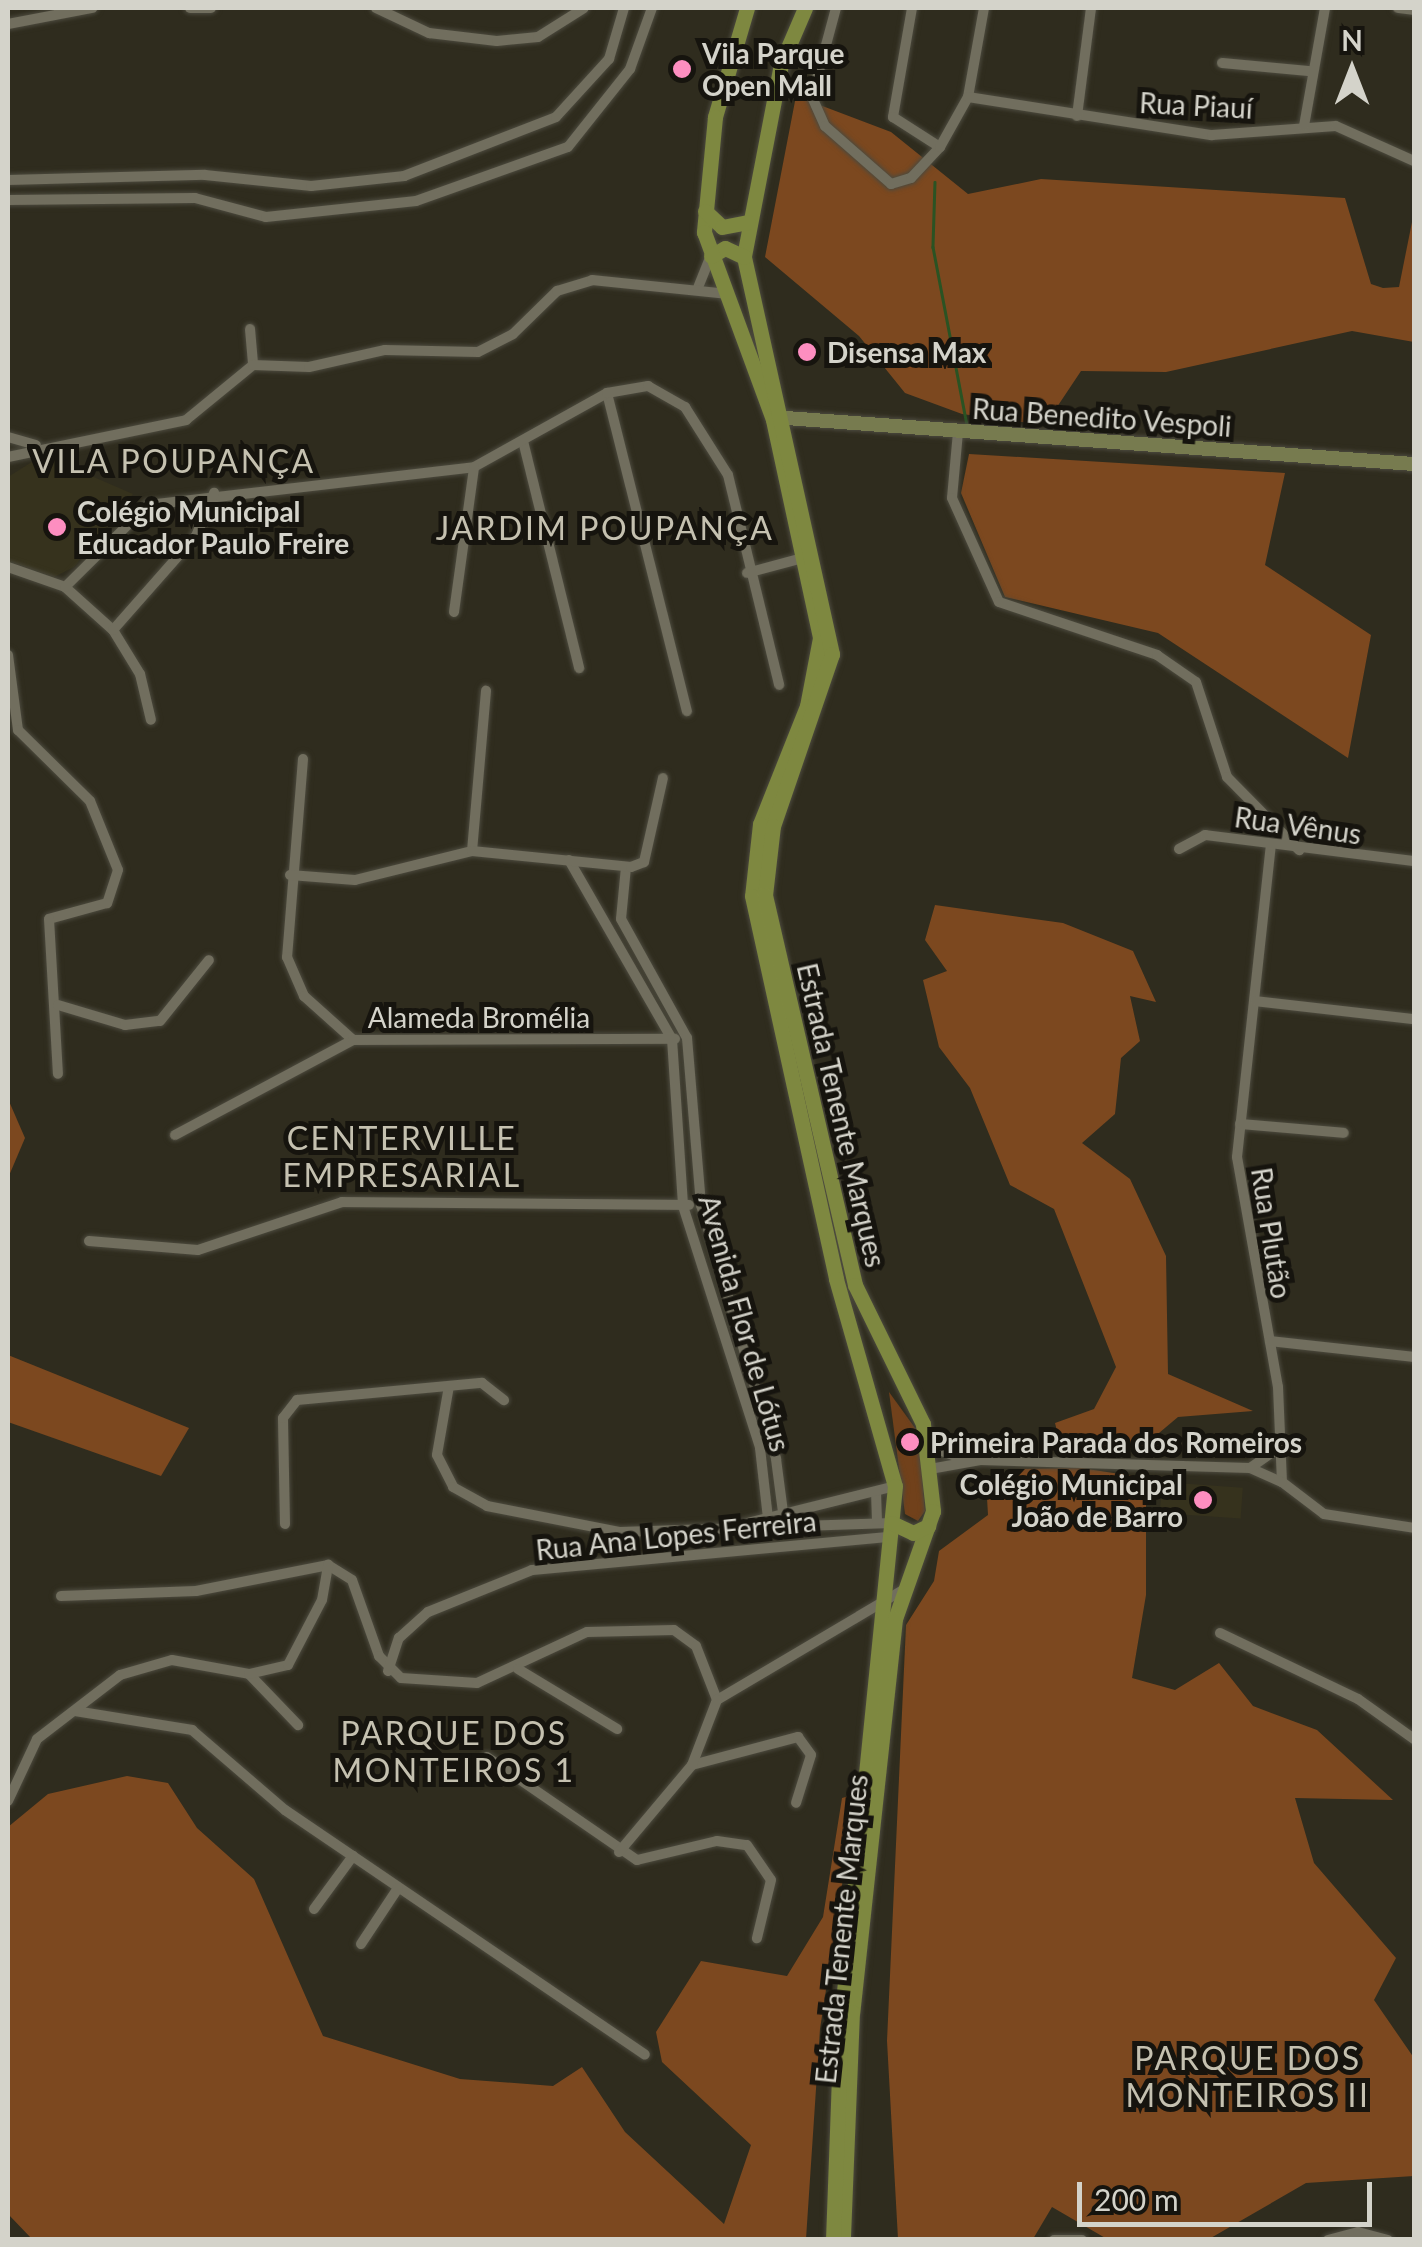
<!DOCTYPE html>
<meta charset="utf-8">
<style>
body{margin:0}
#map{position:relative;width:1422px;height:2247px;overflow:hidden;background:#2f2c1e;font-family:Lato,sans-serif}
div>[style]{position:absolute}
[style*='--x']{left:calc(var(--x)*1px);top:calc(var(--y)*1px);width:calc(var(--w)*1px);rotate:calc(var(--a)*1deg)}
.built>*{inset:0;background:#36321d;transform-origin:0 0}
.green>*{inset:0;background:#71411b}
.forest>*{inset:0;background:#7c481f}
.stream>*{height:2.5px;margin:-1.25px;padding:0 1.25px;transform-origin:1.25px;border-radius:1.25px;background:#2a5323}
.roads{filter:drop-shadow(0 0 2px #4c4a3e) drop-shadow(0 0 2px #4c4a3e)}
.street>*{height:10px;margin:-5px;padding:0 5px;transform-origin:5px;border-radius:5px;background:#716e5e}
.secondary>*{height:14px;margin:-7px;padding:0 7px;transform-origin:7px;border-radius:7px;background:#777b4f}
.primary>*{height:15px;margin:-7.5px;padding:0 7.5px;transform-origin:7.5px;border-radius:7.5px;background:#7e8840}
.dots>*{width:28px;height:28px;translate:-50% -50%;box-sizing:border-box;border:5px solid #16140e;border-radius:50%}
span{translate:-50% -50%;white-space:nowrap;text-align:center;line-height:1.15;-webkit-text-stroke:10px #16140e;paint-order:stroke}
.poi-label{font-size:28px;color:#d4d3ca;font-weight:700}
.left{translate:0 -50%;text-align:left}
.right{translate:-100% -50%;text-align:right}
.street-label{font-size:28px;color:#d4d3ca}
.quarter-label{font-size:32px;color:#c5c1b0;letter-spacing:2.5px}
.frame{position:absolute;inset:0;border:10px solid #d4d3ca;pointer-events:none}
.north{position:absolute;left:1302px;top:20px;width:100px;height:100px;-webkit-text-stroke:8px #16140e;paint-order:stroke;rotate:0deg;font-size:28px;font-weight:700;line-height:40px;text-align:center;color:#d4d3ca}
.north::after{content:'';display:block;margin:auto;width:35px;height:45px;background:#d4d3ca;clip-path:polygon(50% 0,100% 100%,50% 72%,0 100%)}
.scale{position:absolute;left:1077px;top:2182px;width:295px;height:45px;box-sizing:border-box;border:5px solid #d4d3ca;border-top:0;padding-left:12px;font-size:30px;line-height:35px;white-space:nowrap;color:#d4d3ca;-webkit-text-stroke:8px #16140e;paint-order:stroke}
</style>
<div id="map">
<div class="built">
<div style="clip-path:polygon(43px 455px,133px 494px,74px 567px,54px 577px,8px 561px,8px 477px)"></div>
<div style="left:1162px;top:1482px;width:81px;height:31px;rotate:4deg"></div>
</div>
<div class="green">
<div style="clip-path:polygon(889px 1392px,918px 1432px,925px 1511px,918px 1521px,905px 1514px)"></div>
</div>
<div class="forest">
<div style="clip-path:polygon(796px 96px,891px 132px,968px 194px,1041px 179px,1345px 198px,1371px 284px,1383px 288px,1399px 287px,1414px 212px,1414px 342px,1352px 331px,1166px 372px,1081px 371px,1045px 425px,962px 414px,905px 393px,859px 336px,765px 257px)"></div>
<div style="clip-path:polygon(969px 454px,1285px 473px,1265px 565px,1371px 635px,1348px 758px,1158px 633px,1005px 597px,961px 493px)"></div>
<div style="clip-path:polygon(935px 905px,1063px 923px,1133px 951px,1156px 1002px,1130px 996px,1140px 1041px,1121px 1058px,1115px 1114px,1082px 1143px,1130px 1179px,1166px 1256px,1168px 1374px,1253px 1411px,1178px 1417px,1140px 1449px,1061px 1447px,1055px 1423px,1094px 1409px,1116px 1367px,1054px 1209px,1010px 1185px,970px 1088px,939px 1047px,923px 980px,947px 971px,925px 940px)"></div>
<div style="clip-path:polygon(8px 1099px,25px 1138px,8px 1178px)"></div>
<div style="clip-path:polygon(8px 1355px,189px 1428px,161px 1476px,8px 1422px)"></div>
<div style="clip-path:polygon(1081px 1468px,1146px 1478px,1146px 1595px,1132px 1678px,1175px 1690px,1219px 1663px,1253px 1706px,1317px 1730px,1393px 1800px,1295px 1798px,1314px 1863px,1396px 1958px,1374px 2000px,1414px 2058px,1414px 2176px,1306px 2183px,1209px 2239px,1107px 2239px,1052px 2207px,1033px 2239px,898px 2239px,887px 2041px,906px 1625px,934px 1581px,939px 1551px,988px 1515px,986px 1481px,1016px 1469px)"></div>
<div style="clip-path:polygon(127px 1776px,168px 1783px,197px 1828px,254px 1879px,323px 2036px,460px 2079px,553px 2086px,582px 2067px,625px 2132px,724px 2224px,751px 2145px,662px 2062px,656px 2032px,701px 1961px,787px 1976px,823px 1917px,842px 1798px,856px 1794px,820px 2029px,806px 2239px,32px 2239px,8px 2214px,8px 1827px,48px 1794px)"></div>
</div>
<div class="stream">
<div style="--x:935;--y:182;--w:65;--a:91.8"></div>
<div style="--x:933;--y:247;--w:182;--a:79.2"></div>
</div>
<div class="roads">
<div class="street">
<div style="--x:190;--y:8;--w:21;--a:0"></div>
<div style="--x:376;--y:8;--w:59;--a:25.3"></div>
<div style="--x:429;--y:33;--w:68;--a:6.7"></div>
<div style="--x:497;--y:41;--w:41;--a:-5.6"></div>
<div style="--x:538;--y:37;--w:54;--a:-32.2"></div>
<div style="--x:836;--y:8;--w:92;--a:105.1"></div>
<div style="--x:812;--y:97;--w:32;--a:66"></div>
<div style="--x:825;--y:126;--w:88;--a:41.3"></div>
<div style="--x:891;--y:184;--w:21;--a:-17"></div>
<div style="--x:911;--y:178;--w:42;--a:-46.9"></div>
<div style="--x:912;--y:8;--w:111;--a:99.9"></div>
<div style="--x:893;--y:117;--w:56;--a:32.6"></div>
<div style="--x:940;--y:147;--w:57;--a:-60.8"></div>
<div style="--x:968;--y:97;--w:90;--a:-79.8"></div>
<div style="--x:1398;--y:8;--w:16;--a:7"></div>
<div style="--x:8;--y:24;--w:86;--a:-10.8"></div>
<div style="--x:1222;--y:63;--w:87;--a:5.3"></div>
<div style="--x:968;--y:97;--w:247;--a:8.9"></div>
<div style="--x:1212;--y:135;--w:124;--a:-4.2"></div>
<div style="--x:1336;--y:126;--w:85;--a:24.2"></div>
<div style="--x:1077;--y:116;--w:109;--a:-82.6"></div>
<div style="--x:1304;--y:126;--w:120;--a:-79.9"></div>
<div style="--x:8;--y:180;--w:197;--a:-1.5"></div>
<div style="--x:205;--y:175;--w:107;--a:5.9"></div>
<div style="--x:311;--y:186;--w:94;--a:-6.1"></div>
<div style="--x:404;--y:176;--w:163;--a:-21.2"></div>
<div style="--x:556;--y:117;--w:79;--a:-47.6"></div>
<div style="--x:609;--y:59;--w:53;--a:-73.6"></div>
<div style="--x:8;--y:200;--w:187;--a:-0.6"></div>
<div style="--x:195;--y:198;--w:73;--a:15"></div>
<div style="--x:266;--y:217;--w:151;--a:-6.1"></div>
<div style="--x:416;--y:201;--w:161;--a:-19.6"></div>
<div style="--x:568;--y:147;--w:100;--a:-51.5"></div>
<div style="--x:630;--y:69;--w:65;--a:-70.2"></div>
<div style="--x:697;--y:290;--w:37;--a:-68"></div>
<div style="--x:250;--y:329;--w:36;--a:85"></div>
<div style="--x:607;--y:393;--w:328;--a:75.9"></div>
<div style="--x:958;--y:432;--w:66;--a:95.2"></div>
<div style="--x:952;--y:498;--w:114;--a:65.7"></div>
<div style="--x:999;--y:602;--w:167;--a:18.5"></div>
<div style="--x:1157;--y:655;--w:47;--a:34.7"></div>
<div style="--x:1196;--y:682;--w:100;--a:71.9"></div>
<div style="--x:1227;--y:777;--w:103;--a:45.4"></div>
<div style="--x:8;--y:437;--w:29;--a:16"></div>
<div style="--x:523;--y:441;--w:234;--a:76.1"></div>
<div style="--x:8;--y:457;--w:182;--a:-11.7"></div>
<div style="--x:186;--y:420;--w:87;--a:-39.4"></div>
<div style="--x:253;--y:365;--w:56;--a:2"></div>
<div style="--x:309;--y:367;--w:78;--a:-12.6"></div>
<div style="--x:385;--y:350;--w:93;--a:1.2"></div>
<div style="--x:478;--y:352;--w:39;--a:-27"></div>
<div style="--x:513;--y:334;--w:62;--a:-44.3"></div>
<div style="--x:557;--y:291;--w:37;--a:-17"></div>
<div style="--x:592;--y:280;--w:137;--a:5.9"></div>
<div style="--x:8;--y:567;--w:60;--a:19.3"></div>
<div style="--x:65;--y:587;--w:64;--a:41.9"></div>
<div style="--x:113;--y:630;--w:52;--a:58.5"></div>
<div style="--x:140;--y:674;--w:47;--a:76.6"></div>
<div style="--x:747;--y:573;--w:58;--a:-15"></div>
<div style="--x:65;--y:587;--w:117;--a:-44.7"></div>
<div style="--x:148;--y:505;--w:328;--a:-6.6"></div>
<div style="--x:474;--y:467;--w:152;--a:-29.1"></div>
<div style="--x:607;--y:393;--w:42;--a:-9.7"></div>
<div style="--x:648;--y:386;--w:43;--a:29.6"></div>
<div style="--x:685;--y:407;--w:80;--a:57.7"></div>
<div style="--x:728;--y:475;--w:216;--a:76.3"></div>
<div style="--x:454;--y:612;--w:146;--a:-82.1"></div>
<div style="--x:113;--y:630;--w:125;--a:-48.6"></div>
<div style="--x:196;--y:536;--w:47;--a:-67.3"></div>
<div style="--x:8;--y:655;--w:76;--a:82.4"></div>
<div style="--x:18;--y:730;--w:101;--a:44.6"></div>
<div style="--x:90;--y:801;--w:74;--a:67.9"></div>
<div style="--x:118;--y:870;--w:35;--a:108"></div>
<div style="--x:107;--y:903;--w:60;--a:164.6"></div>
<div style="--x:49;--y:919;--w:155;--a:86.7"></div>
<div style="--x:303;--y:759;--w:199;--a:94.6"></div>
<div style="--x:287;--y:957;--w:43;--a:66.4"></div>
<div style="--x:304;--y:996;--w:66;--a:41.9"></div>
<div style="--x:1271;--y:844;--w:315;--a:96.2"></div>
<div style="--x:1237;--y:1157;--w:234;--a:79.9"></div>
<div style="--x:1278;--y:1387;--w:95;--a:87.6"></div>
<div style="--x:1282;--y:1482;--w:53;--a:37.3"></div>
<div style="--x:1324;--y:1514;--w:91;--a:8.8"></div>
<div style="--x:1179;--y:849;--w:30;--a:-28"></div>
<div style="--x:1205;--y:835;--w:211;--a:7.1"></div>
<div style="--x:472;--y:851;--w:161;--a:-85"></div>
<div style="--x:569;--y:860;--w:207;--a:60.1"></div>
<div style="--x:672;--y:1039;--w:167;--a:86.2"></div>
<div style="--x:683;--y:1206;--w:254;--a:72.3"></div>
<div style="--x:760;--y:1448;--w:80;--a:83.5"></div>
<div style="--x:626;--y:867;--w:52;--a:95.5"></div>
<div style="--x:621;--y:919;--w:136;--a:61"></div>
<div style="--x:687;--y:1038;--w:168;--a:85.2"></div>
<div style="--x:701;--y:1205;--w:265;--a:73.5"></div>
<div style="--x:776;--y:1459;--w:69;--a:82.5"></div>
<div style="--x:290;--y:875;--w:65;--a:4.4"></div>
<div style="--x:355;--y:880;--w:121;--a:-13.9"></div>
<div style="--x:472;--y:851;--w:160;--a:5.7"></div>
<div style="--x:631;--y:867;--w:14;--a:-21"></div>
<div style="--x:644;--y:862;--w:86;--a:-77.3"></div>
<div style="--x:1255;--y:1001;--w:160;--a:6.5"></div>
<div style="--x:58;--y:1005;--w:70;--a:16.6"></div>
<div style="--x:125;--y:1025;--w:35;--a:-7"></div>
<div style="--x:160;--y:1021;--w:78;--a:-51.2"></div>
<div style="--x:1240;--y:1124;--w:104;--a:4.9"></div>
<div style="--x:175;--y:1135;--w:202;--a:-28.1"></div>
<div style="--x:353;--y:1040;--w:322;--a:-0.2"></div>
<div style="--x:89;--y:1241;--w:109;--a:4.7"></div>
<div style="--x:198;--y:1250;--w:152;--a:-18.4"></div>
<div style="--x:342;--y:1202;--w:347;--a:0.5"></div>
<div style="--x:1270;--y:1341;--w:145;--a:6.3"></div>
<div style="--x:449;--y:1386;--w:70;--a:99.9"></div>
<div style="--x:437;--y:1455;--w:36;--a:63"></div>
<div style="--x:453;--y:1487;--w:39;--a:29"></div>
<div style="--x:487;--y:1506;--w:136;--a:11.1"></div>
<div style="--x:620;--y:1532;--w:272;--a:-1.9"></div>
<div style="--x:928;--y:1446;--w:33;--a:20"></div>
<div style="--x:1250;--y:1468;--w:35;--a:24"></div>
<div style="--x:930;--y:1469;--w:51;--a:-10.2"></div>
<div style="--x:980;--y:1460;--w:270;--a:1.7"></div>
<div style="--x:1250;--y:1468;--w:37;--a:-35"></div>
<div style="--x:876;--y:1492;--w:28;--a:88"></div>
<div style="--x:285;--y:1524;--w:106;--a:-91.1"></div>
<div style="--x:283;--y:1418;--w:23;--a:-52"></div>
<div style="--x:297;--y:1400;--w:186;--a:-5.3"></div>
<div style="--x:482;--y:1383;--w:28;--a:38"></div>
<div style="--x:743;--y:1524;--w:157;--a:-14"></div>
<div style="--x:61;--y:1596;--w:135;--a:-2.1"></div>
<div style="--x:196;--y:1591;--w:135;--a:-11.1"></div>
<div style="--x:328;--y:1565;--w:28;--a:32"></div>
<div style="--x:352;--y:1580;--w:81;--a:70.4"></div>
<div style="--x:379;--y:1656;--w:31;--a:45"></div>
<div style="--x:401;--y:1678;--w:76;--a:3.8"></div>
<div style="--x:477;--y:1683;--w:121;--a:-24.9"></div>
<div style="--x:587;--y:1632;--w:87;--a:-1.3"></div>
<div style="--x:674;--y:1630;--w:27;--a:36"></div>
<div style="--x:696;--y:1646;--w:58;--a:68.7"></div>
<div style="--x:1220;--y:1633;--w:153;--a:25.6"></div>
<div style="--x:1358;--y:1699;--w:69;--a:35.5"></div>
<div style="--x:518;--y:1669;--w:116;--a:31.2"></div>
<div style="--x:388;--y:1671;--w:35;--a:-72"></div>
<div style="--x:399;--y:1638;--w:39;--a:-42"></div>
<div style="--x:428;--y:1612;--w:112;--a:-22"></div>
<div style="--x:532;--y:1570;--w:360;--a:-5.3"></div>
<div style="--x:249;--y:1674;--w:71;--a:46.1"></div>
<div style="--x:717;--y:1700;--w:214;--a:-30.6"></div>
<div style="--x:75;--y:1711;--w:119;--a:9.2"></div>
<div style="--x:192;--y:1730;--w:123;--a:40.7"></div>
<div style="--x:285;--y:1810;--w:435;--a:34.2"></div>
<div style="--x:487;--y:1757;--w:182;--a:34.5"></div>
<div style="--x:637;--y:1860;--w:82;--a:-13.4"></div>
<div style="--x:717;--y:1841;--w:30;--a:8"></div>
<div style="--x:747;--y:1845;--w:42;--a:55.6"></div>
<div style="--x:771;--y:1880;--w:60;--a:103.6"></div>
<div style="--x:692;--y:1765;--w:110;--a:-14.8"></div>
<div style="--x:798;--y:1737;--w:22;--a:54"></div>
<div style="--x:811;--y:1755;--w:50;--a:107.4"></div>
<div style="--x:8;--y:1801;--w:68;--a:-64.9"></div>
<div style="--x:37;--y:1739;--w:105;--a:-37.6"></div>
<div style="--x:120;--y:1675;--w:54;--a:-16.1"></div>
<div style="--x:172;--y:1660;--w:78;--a:10.3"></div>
<div style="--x:249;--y:1674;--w:40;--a:-13"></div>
<div style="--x:288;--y:1665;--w:73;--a:-62.4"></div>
<div style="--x:322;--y:1600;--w:36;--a:-80"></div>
<div style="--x:619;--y:1852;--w:114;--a:-50"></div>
<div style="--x:692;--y:1765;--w:70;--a:-69"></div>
<div style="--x:314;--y:1909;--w:66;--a:-53.7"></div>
<div style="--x:361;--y:1944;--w:67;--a:-56.5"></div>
<div style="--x:1054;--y:2240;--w:28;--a:0"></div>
<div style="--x:1328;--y:2240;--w:31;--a:-15"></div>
<div style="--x:1358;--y:2232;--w:31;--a:15"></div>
</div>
<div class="secondary">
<div style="--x:786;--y:418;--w:630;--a:4.19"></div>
</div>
<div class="primary">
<div style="--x:747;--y:8;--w:114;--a:106.4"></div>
<div style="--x:715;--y:117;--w:116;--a:95.5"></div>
<div style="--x:704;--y:232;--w:200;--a:69.8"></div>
<div style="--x:773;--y:420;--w:223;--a:77.8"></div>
<div style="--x:820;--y:638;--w:69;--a:100.8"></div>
<div style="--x:807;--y:706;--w:127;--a:111.7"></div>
<div style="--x:760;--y:824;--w:72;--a:96.3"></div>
<div style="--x:752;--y:896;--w:392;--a:77.6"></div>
<div style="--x:836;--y:1279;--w:215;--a:74.1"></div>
<div style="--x:895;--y:1486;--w:538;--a:95.76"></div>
<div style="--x:805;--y:8;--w:61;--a:113.2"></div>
<div style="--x:781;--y:64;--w:197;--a:100.9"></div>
<div style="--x:744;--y:257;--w:407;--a:77.5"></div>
<div style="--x:832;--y:654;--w:182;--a:108.9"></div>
<div style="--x:773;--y:826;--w:69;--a:96.6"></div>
<div style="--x:765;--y:895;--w:400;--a:77"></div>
<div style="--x:855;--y:1285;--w:155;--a:63.9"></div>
<div style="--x:923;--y:1424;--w:88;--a:83.4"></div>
<div style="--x:933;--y:1511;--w:114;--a:109.4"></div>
<div style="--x:895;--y:1619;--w:395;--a:96.2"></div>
<div style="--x:852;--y:2012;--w:228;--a:92.3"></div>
<div style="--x:705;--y:211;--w:23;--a:43"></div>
<div style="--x:722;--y:227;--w:26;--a:-11"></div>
<div style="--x:711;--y:256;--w:16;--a:-30"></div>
<div style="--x:725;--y:248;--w:21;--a:25"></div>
<div style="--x:892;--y:1523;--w:23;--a:25"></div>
<div style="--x:913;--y:1533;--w:17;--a:-25"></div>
<div style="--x:833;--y:2240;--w:191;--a:-87.9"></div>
</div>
</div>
<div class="dots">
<div style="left:682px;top:69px;background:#fd8ec0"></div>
<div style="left:807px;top:352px;background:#fd8ec0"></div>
<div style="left:57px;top:527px;background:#fd8ec0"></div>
<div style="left:910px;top:1442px;background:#fd8ec0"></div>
<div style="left:1203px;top:1500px;background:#fd8ec0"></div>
</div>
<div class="poi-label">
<span class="left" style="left:702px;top:69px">Vila Parque<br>Open Mall</span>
<span class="left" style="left:827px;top:352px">Disensa Max</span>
<span class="left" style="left:77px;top:527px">Colégio Municipal<br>Educador Paulo Freire</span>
<span class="left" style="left:930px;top:1442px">Primeira Parada dos Romeiros</span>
<span class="right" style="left:1183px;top:1500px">Colégio Municipal<br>João de Barro</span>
</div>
<div class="street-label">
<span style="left:1196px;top:105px;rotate:3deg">Rua Piauí</span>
<span style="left:1102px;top:417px;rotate:4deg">Rua Benedito Vespoli</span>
<span style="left:1298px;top:825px;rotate:8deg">Rua Vênus</span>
<span style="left:479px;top:1017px">Alameda Bromélia</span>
<span style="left:842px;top:1115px;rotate:77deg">Estrada Tenente Marques</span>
<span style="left:1272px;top:1233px;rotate:81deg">Rua Plutão</span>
<span style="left:745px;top:1323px;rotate:74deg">Avenida Flor de Lótus</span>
<span style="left:676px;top:1535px;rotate:-6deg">Rua Ana Lopes Ferreira</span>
<span style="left:841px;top:1929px;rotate:-84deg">Estrada Tenente Marques</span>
</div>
<div class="quarter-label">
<span style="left:174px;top:461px">VILA POUPANÇA</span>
<span style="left:605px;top:528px">JARDIM POUPANÇA</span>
<span style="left:402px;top:1157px">CENTERVILLE<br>EMPRESARIAL</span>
<span style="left:454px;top:1752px">PARQUE DOS<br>MONTEIROS 1</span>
<span style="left:1248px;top:2077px">PARQUE DOS<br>MONTEIROS II</span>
</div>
<div class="frame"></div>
<div class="north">N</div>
<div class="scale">200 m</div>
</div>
